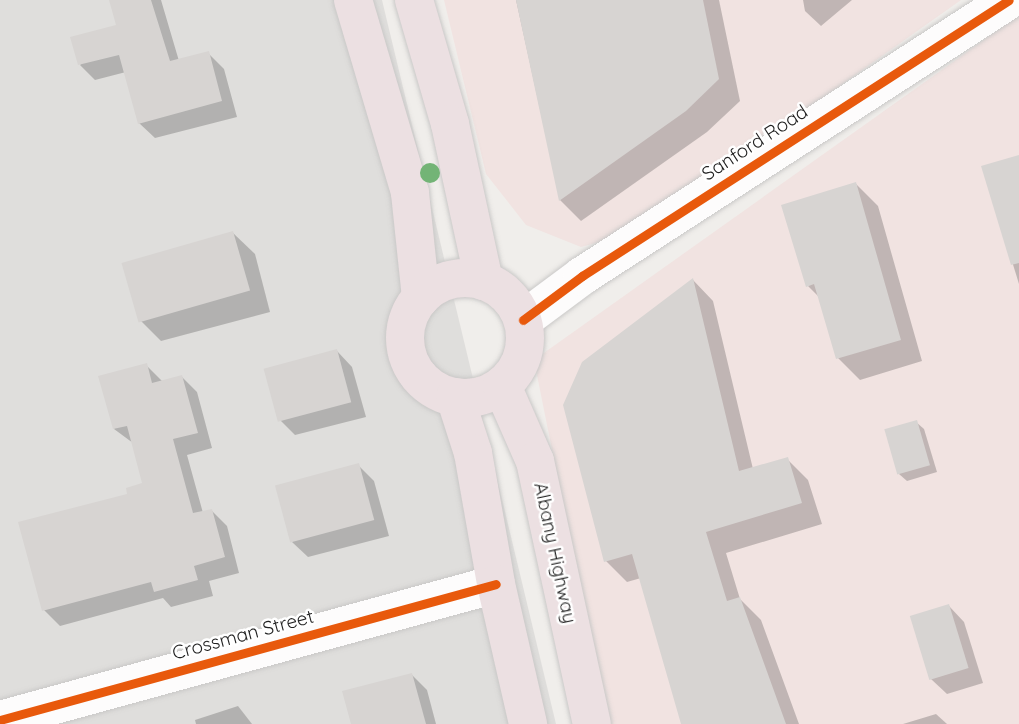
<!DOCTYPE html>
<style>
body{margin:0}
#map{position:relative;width:1019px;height:724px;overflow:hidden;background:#f0eeeb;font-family:Quicksand,sans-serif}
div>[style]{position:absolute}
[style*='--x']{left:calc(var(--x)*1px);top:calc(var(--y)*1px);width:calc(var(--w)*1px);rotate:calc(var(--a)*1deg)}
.residential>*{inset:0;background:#dfdedc}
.commercial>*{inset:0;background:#f1e3e1}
.shadow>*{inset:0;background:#0003}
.building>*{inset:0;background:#d7d4d2;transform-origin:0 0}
.roads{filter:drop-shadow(0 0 2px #c9c8c7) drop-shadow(0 0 2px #c9c8c7)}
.minor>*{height:38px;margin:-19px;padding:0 19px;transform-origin:19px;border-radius:19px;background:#fdfcfc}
.highway>*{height:38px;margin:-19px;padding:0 19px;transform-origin:19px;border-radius:19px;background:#ece0e2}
.highway>.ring{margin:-19px;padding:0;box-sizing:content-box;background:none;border:38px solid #ece0e2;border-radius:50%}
.cycleway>*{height:9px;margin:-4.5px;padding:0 4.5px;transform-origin:4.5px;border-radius:4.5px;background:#e8590c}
.trees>*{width:20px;height:20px;margin:-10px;border-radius:50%;background:#73b476}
span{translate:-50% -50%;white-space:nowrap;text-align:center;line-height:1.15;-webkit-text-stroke:5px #fff;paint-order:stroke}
.street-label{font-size:19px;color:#222}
</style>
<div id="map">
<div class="residential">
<div style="clip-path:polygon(0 0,382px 0,556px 724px,0 724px)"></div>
</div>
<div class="commercial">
<div style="clip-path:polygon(444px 0,961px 0,632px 233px,581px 247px,526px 225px,486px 174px)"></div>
<div style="clip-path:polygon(1019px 15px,1019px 724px,607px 724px,534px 360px)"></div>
</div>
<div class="shadow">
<div style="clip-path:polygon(111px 0,161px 0,179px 61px,208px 53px,224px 69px,237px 117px,155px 138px,139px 123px,126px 72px,95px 80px,80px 65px,118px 26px)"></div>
<div style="clip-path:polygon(516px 0,719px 0,740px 101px,707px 132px,581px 221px,560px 200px)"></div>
<div style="clip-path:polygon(803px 0,852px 0,821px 26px,805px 11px)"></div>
<div style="clip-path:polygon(1019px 157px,1019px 284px,983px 167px)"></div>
<div style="clip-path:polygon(856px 184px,878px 206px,922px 361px,860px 380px,838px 358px,819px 297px,808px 286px)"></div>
<div style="clip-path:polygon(233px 233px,255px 254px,270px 312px,161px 341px,139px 319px)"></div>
<div style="clip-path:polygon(693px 280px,713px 301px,753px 469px,787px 459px,808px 480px,822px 524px,726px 553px,740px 599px,761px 620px,799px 724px,683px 724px,641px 578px,627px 582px,606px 561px)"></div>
<div style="clip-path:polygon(337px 351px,352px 367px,366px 417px,295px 435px,280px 420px)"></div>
<div style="clip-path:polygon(146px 365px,162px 381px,182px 377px,197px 392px,212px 448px,187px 455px,203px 513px,211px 510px,227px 526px,239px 573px,209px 581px,213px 596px,171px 607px,163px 598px,60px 626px,44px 610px,144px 485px,133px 443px,114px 429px)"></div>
<div style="clip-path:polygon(916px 422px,924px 429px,937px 472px,907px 481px,899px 474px)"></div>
<div style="clip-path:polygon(358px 465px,374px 481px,389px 536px,308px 557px,292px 542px)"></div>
<div style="clip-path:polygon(949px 606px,964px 622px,983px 683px,947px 694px,931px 679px)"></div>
<div style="clip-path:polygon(411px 674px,427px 690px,436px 724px,353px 724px)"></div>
<div style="clip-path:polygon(238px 706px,252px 724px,196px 724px,195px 720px)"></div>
<div style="clip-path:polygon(936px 714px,947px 724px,903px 724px)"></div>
</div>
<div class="building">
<div style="clip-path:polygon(109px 0,151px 0,170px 61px,209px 51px,222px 101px,138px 124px,119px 55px,78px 65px,70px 37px,116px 25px)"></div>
<div style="clip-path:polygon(516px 0,703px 0,719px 79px,686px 111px,559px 201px)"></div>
<div style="clip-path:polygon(1019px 155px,1019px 263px,1011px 265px,981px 166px)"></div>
<div style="clip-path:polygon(856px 182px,901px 340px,836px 359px,814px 284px,806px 287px,781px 205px)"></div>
<div style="left:233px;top:231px;width:62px;height:116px;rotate:74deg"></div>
<div style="clip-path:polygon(693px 278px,739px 471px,788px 457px,802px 503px,706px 532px,727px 601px,740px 597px,786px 724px,681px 724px,632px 554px,604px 562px,563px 405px,582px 362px)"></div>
<div style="left:337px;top:349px;width:55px;height:76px;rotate:75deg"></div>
<div style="clip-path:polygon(147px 363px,152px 383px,182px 375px,198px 433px,173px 439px,193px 513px,212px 509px,225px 557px,194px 566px,198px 580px,154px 592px,151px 582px,42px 611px,18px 522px,127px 494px,126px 488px,142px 483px,127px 426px,113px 429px,98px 376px)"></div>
<div style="left:917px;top:420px;width:47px;height:34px;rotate:74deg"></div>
<div style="left:359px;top:463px;width:59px;height:87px;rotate:75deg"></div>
<div style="left:949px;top:604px;width:67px;height:41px;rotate:73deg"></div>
<div style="clip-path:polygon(412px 673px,426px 724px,351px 724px,342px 691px)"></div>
</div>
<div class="roads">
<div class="minor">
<div style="--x:523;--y:320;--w:74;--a:-36.7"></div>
<div style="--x:582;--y:276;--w:508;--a:-32.88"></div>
<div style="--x:0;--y:720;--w:514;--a:-15.33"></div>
</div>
<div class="highway">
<div style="--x:353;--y:0;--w:201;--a:73.5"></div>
<div style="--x:410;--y:193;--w:105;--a:84"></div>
<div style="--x:414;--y:0;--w:129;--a:73.8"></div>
<div style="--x:450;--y:124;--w:161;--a:77.8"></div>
<div class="ring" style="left:405px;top:278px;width:82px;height:82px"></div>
<div style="--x:502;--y:386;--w:82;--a:66.3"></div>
<div style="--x:535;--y:461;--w:269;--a:77.8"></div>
<div style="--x:455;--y:397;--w:59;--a:72.2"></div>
<div style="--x:473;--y:453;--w:133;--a:80"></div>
<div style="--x:496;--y:584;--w:144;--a:77.1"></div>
</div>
</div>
<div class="cycleway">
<div style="--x:523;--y:320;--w:74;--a:-36.7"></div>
<div style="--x:582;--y:276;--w:508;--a:-32.88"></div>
<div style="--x:0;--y:720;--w:514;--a:-15.33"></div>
</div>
<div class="trees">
<div style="left:430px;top:173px"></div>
</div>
<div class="street-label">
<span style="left:755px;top:143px;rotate:-33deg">Sanford Road</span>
<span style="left:555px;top:553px;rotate:78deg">Albany Highway</span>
<span style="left:243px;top:635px;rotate:-15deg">Crossman Street</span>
</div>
</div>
